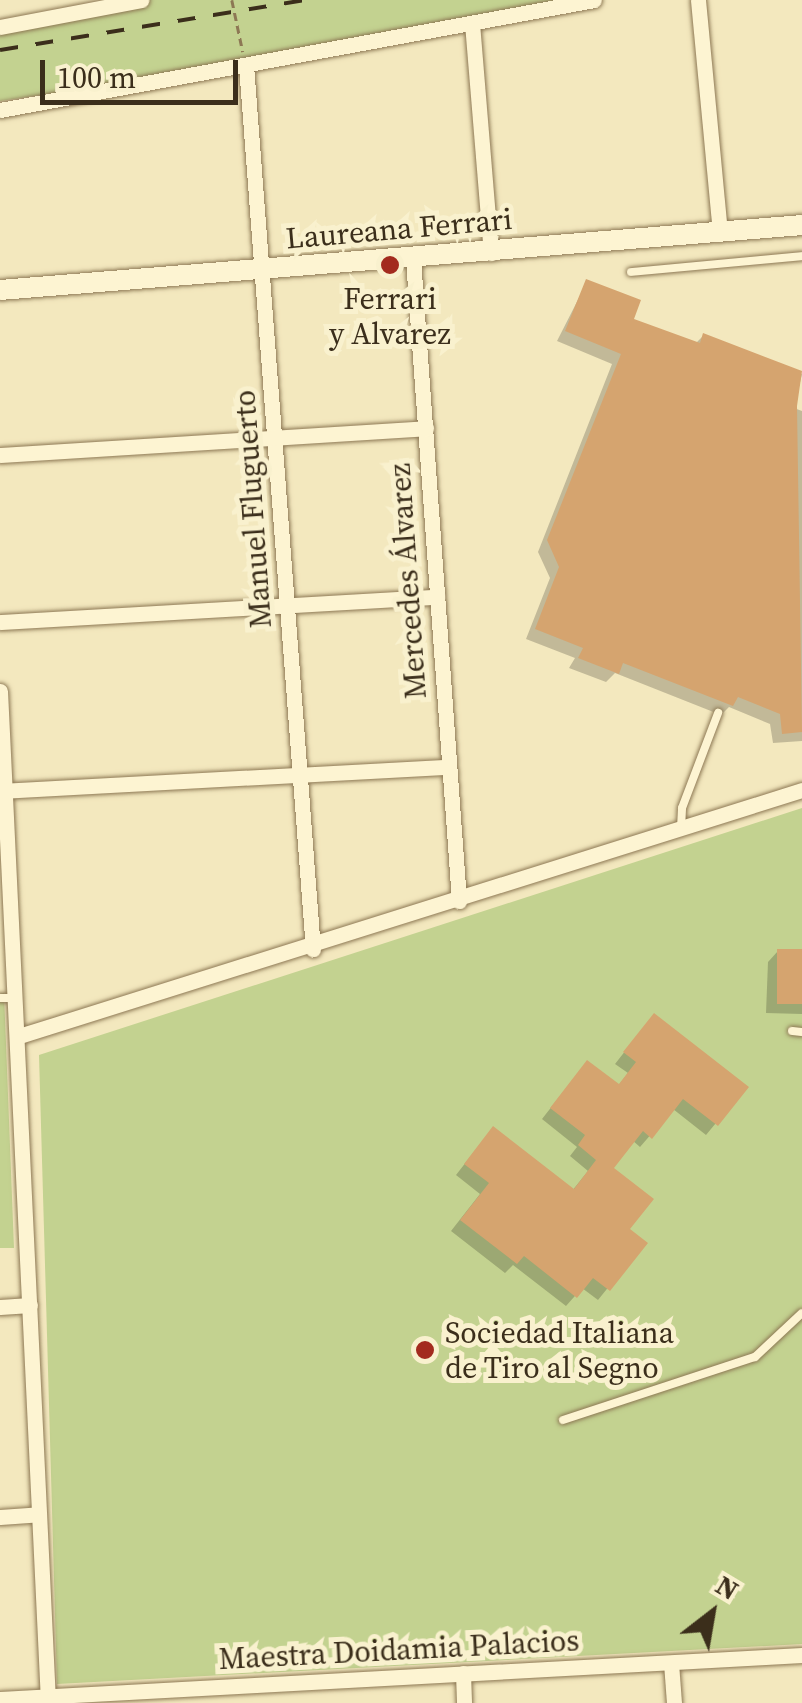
<!DOCTYPE html>
<meta charset="utf-8">
<style>
body{margin:0}
#map{position:relative;width:802px;height:1703px;overflow:hidden;background:#f3e8be;font-family:"Source Serif 4",serif}
div>[style]{position:absolute}
[style*='--x']{left:calc(var(--x)*1px);top:calc(var(--y)*1px);width:calc(var(--w)*1px);rotate:calc(var(--a)*1deg)}
.green>*{inset:0;background:#c3d290}
.shadow>*{inset:0;background:#0003}
.building>*{inset:0;background:#d5a46f;transform-origin:0 0}
.path>*{height:2.5px;margin-top:-1.25px;transform-origin:0;background:repeating-linear-gradient(90deg,#8d7854 0 8px,transparent 0 13px)}
.roads{filter:drop-shadow(0 0 2px #8d7854) drop-shadow(0 0 2px #8d7854)}
.lane>*{height:8px;margin:-4px;padding:0 4px;transform-origin:4px;border-radius:4px;background:#fdf4d2}
.street>*{height:15px;margin:-7.5px;padding:0 7.5px;transform-origin:7.5px;border-radius:7.5px;background:#fdf4d2}
.secondary>*{height:20px;margin:-10px;padding:0 10px;transform-origin:10px;border-radius:10px;background:#fdf4d2}
.rail>*{height:4px;margin-top:-2px;transform-origin:0;background:repeating-linear-gradient(90deg,#3b2e1b 0 18px,transparent 0 36px)}
.dots>*{width:28px;height:28px;translate:-50% -50%;box-sizing:border-box;border:5px solid #f9f1ce;border-radius:50%}
span{translate:-50% -50%;white-space:nowrap;text-align:center;line-height:1.15;-webkit-text-stroke:10px #f9f1ce;paint-order:stroke}
.street-label{font-size:30px;color:#3b2e1b}
.poi-label{font-size:30px;color:#3b2e1b}
.left{translate:0 -50%;text-align:left}
.north{position:absolute;left:662px;top:1563px;width:100px;height:100px;-webkit-text-stroke:8px #f9f1ce;paint-order:stroke;rotate:31deg;font-size:28px;font-weight:700;line-height:40px;text-align:center;color:#3b2e1b}
.north::after{content:'';display:block;margin:auto;width:35px;height:45px;background:#3b2e1b;clip-path:polygon(50% 0,100% 100%,50% 72%,0 100%)}
.scale{position:absolute;left:40px;top:60px;width:198px;height:45px;box-sizing:border-box;border:5px solid #3b2e1b;border-top:0;padding-left:12px;font-size:30px;line-height:35px;white-space:nowrap;color:#3b2e1b;-webkit-text-stroke:8px #f9f1ce;paint-order:stroke}
</style>
<div id="map">
<div class="green">
<div style="clip-path:polygon(149px 0,594px 0,246px 65px,0 101px,0 31px)"></div>
<div style="clip-path:polygon(802px 808px,802px 1644px,57px 1684px,39px 1055px)"></div>
<div style="clip-path:polygon(4px 993px,14px 1248px,0 1248px,0 994px)"></div>
</div>
<div class="shadow">
<div style="clip-path:polygon(587px 282px,630px 321px,695px 344px,703px 336px,802px 374px,794px 408px,802px 411px,802px 741px,773px 743px,770px 724px,729px 707px,721px 715px,615px 673px,606px 682px,569px 668px,575px 658px,526px 639px,550px 578px,538px 552px,612px 364px,557px 341px)"></div>
<div style="clip-path:polygon(778px 951px,802px 952px,802px 1014px,766px 1013px,768px 962px)"></div>
<div style="clip-path:polygon(644px 1027px,745px 1088px,706px 1135px,673px 1109px,640px 1147px,632px 1140px,610px 1169px,627px 1230px,644px 1243px,598px 1300px,582px 1288px,566px 1306px,513px 1265px,505px 1273px,451px 1231px,480px 1194px,456px 1175px,484px 1139px,572px 1191px,588px 1171px,570px 1156px,577px 1147px,542px 1119px,578px 1073px,618px 1086px,628px 1073px,615px 1064px)"></div>
</div>
<div class="building">
<div style="clip-path:polygon(586px 279px,641px 300px,634px 319px,700px 343px,703px 333px,802px 371px,797px 406px,802px 732px,782px 734px,780px 714px,738px 697px,733px 706px,623px 663px,619px 674px,578px 658px,583px 648px,535px 629px,559px 567px,547px 540px,621px 354px,565px 331px)"></div>
<div style="left:777px;top:949px;width:25px;height:55px"></div>
<div style="clip-path:polygon(654px 1013px,749px 1087px,718px 1126px,683px 1099px,652px 1139px,643px 1131px,614px 1168px,654px 1199px,630px 1229px,648px 1243px,610px 1291px,593px 1278px,577px 1298px,524px 1256px,517px 1264px,460px 1220px,489px 1183px,464px 1164px,493px 1126px,574px 1189px,596px 1160px,578px 1145px,585px 1135px,550px 1108px,587px 1060px,619px 1084px,636px 1062px,623px 1052px)"></div>
</div>
<div class="path">
<div style="--x:232;--y:0;--w:53;--a:78.1"></div>
</div>
<div class="roads">
<div class="lane">
<div style="--x:631;--y:272;--w:172;--a:-5.3"></div>
<div style="--x:681;--y:828;--w:20;--a:-87"></div>
<div style="--x:682;--y:808;--w:102;--a:-69.2"></div>
<div style="--x:0;--y:998;--w:17;--a:0"></div>
<div style="--x:792;--y:1031;--w:10;--a:6"></div>
<div style="--x:563;--y:1420;--w:202;--a:-18.2"></div>
<div style="--x:755;--y:1357;--w:64;--a:-43.1"></div>
</div>
<div class="street">
<div style="--x:698;--y:0;--w:234;--a:84.6"></div>
<div style="--x:472;--y:23;--w:231;--a:85.3"></div>
<div style="--x:0;--y:27;--w:144;--a:-10.8"></div>
<div style="--x:246;--y:65;--w:887;--a:85.67"></div>
<div style="--x:0;--y:110;--w:604;--a:-10.49"></div>
<div style="--x:413;--y:259;--w:644;--a:85.9"></div>
<div style="--x:0;--y:455;--w:427;--a:-3.6"></div>
<div style="--x:0;--y:622;--w:438;--a:-3.3"></div>
<div style="--x:0;--y:691;--w:1013;--a:87.28"></div>
<div style="--x:0;--y:791;--w:449;--a:-3.1"></div>
<div style="--x:19;--y:1036;--w:821;--a:-17.44"></div>
<div style="--x:0;--y:1307;--w:30;--a:-4"></div>
<div style="--x:0;--y:1517;--w:39;--a:-4"></div>
<div style="--x:671;--y:1663;--w:40;--a:85.7"></div>
<div style="--x:463;--y:1673;--w:30;--a:88"></div>
<div style="--x:0;--y:1699;--w:803;--a:-3.14"></div>
</div>
<div class="secondary">
<div style="--x:0;--y:290;--w:805;--a:-4.63"></div>
</div>
</div>
<div class="rail">
<div style="--x:0;--y:50;--w:309;--a:-9.3"></div>
</div>
<div class="dots">
<div style="left:390px;top:265px;background:#a32b1e"></div>
<div style="left:425px;top:1350px;background:#a32b1e"></div>
</div>
<div class="street-label">
<span style="left:399px;top:229px;rotate:-5deg">Laureana Ferrari</span>
<span style="left:253px;top:509px;rotate:-94deg">Manuel Fluguerto</span>
<span style="left:408px;top:581px;rotate:-94deg">Mercedes Álvarez</span>
<span style="left:399px;top:1650px;rotate:-3deg">Maestra Doidamia Palacios</span>
</div>
<div class="poi-label">
<span style="left:390px;top:316px">Ferrari<br>y Alvarez</span>
<span class="left" style="left:445px;top:1350px">Sociedad Italiana<br>de Tiro al Segno</span>
</div>
<div class="north">N</div>
<div class="scale">100 m</div>
</div>
